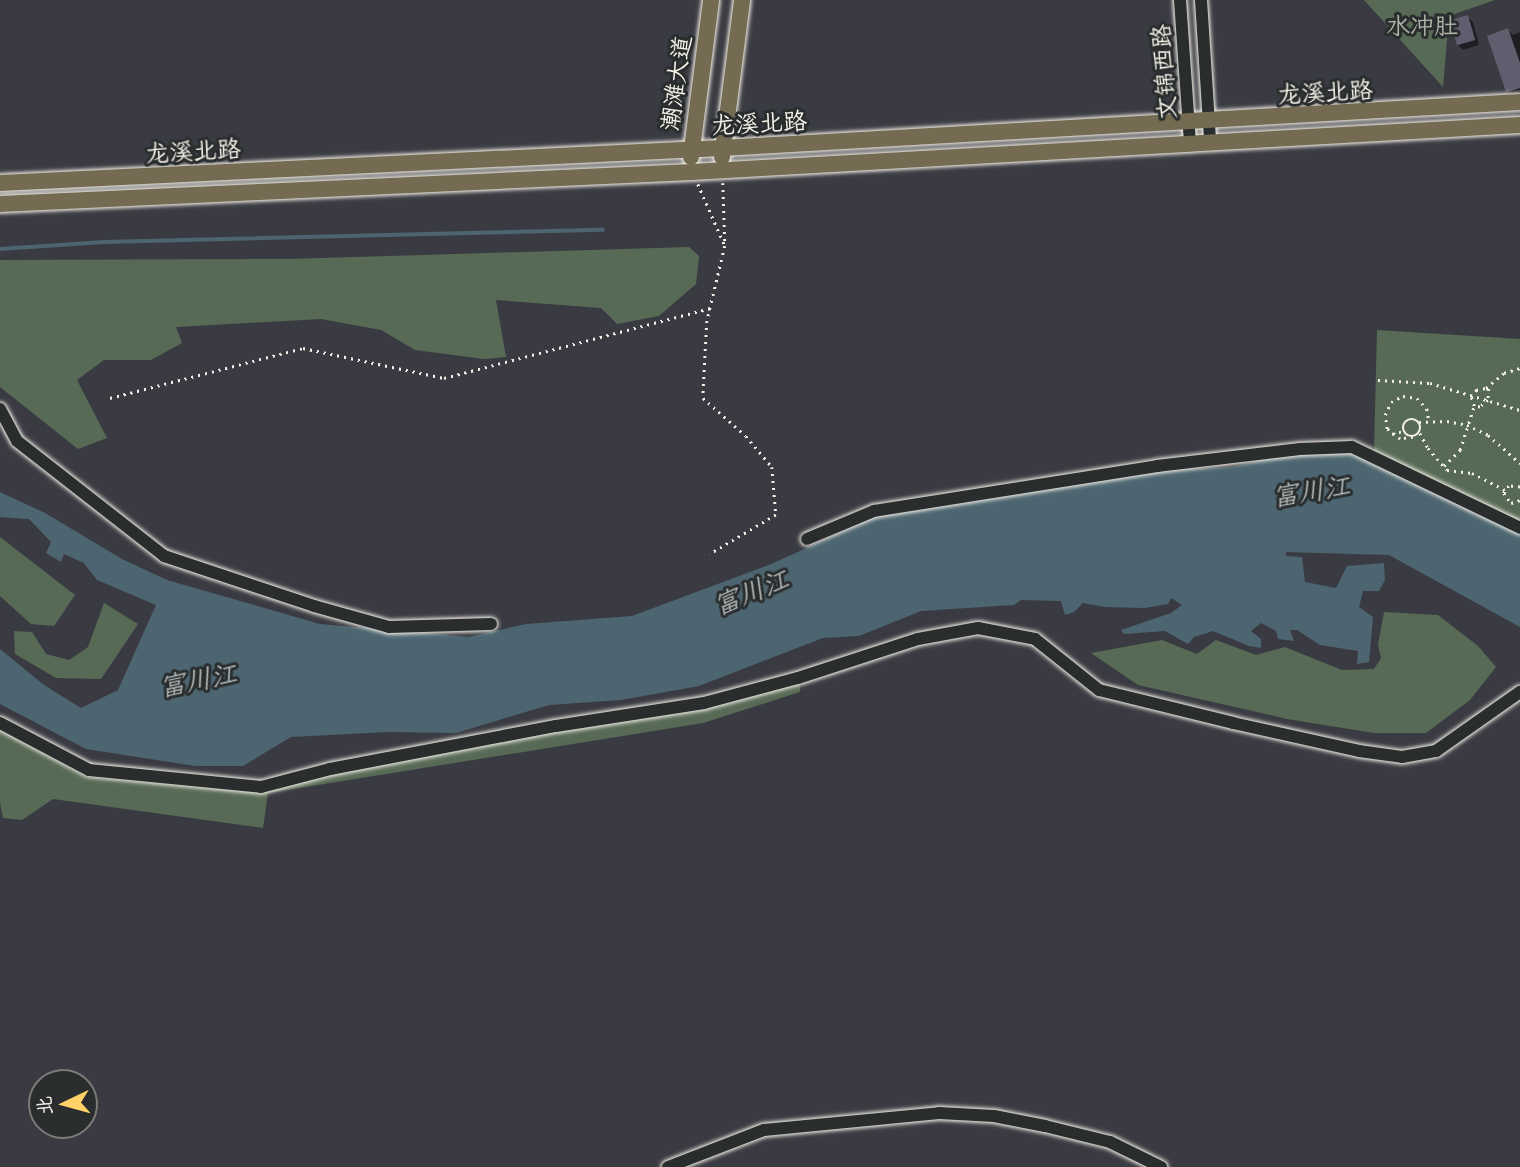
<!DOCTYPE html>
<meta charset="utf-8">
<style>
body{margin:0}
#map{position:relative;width:1520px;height:1167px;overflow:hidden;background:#3a3b42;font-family:Delius,"LXGW WenKai TC",sans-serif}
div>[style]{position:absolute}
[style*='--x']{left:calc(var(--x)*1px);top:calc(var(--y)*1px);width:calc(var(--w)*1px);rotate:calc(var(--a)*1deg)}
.green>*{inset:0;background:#576a55}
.water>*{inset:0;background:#4c6570}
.shadow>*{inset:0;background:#0007}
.stream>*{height:3.5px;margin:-1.75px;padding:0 1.75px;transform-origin:1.75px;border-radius:1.75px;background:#4c6570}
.building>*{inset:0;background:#605d6f;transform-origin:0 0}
.path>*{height:2.5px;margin-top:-1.25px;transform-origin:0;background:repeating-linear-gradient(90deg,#f4f1e8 0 2px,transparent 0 7px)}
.path>.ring{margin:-1.25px;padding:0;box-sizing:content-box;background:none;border:2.5px solid #f4f1e8;border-radius:50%}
.roads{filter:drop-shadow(0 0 2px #f4f1e8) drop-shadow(0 0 2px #f4f1e8)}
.minor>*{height:12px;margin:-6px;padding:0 6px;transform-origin:6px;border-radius:6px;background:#2a2d2e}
.major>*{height:16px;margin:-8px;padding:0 8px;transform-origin:8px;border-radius:8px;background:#746b52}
span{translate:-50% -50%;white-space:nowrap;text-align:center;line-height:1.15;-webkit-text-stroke:6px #2a2d2e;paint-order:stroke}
.park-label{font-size:24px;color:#adb4a6}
.street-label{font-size:24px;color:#f4f1e8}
.water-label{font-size:26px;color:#b1b9b8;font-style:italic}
.north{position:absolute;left:28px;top:1069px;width:70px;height:70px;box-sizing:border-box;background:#2a2d2e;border:2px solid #7b7b78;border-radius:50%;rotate:265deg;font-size:19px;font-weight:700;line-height:28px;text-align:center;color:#f4f1e8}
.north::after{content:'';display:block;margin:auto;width:24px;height:32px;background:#ffd166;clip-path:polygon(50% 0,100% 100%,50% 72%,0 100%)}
</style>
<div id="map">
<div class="green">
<div style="clip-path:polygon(1364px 0,1495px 0,1449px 16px,1443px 87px)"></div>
<div style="clip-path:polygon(689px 247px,699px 256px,696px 284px,659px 316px,617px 324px,601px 308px,496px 300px,506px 357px,484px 359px,415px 350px,381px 330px,321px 319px,176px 327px,182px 343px,151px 360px,104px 360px,77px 380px,107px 438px,78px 449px,0 387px,0 260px,289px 259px)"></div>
<div style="clip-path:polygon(1377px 330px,1520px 339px,1520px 527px,1374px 450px)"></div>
<div style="clip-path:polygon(0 537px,75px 595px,54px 626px,31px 624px,0 596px)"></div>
<div style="clip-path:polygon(104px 603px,138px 624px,101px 679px,56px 678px,15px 654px,14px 631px,32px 632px,46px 654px,69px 660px,88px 647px)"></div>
<div style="clip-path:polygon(1384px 612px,1438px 615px,1478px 646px,1496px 667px,1470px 700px,1426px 733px,1374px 733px,1287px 719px,1138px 685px,1091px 653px,1162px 640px,1197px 654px,1216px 640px,1256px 655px,1285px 647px,1342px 670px,1374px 669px,1381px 658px,1378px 645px)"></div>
<div style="clip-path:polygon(800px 683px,800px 692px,703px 723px,268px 793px,263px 828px,53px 799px,22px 820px,3px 818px,0 803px,0 730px,86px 777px,258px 793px,330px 772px)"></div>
</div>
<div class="water">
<div style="clip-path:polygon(1347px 450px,1520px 530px,1520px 627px,1389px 555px,1286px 552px,1286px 556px,1302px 557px,1305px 582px,1336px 588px,1347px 566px,1384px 563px,1385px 580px,1379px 591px,1363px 591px,1359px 607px,1373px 617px,1369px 662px,1357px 664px,1358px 651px,1320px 645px,1297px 630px,1290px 630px,1294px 641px,1278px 639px,1276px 631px,1261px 623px,1251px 631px,1261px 639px,1261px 648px,1249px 646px,1213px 631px,1194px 637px,1188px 644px,1165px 631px,1124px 634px,1121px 630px,1171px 613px,1182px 605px,1171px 598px,1168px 604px,1145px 608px,1104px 607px,1083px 603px,1074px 612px,1065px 615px,1061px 601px,1021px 600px,1014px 605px,921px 611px,859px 636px,823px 638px,699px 686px,621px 700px,549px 705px,456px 733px,388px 732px,291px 737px,243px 766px,195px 766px,86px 749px,0 704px,0 649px,44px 685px,81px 708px,118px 690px,156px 605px,97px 580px,84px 563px,64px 554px,61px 562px,46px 553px,51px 542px,29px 519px,0 517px,0 492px,45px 513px,122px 559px,167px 580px,320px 624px,469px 637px,526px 624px,632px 616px,769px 565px,879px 515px,1152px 471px,1232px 467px,1271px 458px)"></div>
</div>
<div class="shadow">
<div style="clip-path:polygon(1468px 17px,1473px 22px,1479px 45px,1463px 50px,1458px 45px)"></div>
<div style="clip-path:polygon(1508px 30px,1513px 35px,1520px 32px,1520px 98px,1516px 100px,1507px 91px)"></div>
</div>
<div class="stream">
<div style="--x:0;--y:249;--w:104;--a:-3.9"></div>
<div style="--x:104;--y:242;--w:499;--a:-1.4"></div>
</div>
<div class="building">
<div style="left:1468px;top:15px;width:26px;height:19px;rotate:74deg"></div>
<div style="clip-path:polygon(1508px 28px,1520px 63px,1520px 88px,1506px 92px,1487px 36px)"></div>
</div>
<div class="path">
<div style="--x:723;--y:183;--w:60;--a:88.1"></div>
<div style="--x:698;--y:184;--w:68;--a:66.5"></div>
<div style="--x:725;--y:246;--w:77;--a:103.5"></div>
<div style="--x:707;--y:321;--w:77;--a:93"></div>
<div style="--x:703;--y:398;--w:57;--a:41.5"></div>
<div style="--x:746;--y:436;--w:40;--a:50"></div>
<div style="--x:772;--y:467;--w:48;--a:85.2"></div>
<div style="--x:776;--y:515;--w:77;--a:149.4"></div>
<div style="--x:1378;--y:380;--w:52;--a:3.3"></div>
<div style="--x:1430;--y:383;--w:94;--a:16.7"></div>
<div style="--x:1486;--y:388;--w:3;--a:18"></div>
<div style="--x:1489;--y:389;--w:11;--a:95"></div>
<div style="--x:1488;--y:400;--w:11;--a:139"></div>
<div style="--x:1480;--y:407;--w:6;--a:-171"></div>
<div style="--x:1474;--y:406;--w:9;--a:-108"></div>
<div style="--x:1471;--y:397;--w:9;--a:-54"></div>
<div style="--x:1476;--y:390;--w:10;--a:-11"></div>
<div style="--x:1486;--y:388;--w:23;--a:-40"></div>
<div style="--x:1504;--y:373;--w:17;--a:-17"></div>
<div style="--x:110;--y:398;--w:199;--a:-14.5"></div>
<div style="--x:303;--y:348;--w:144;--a:12"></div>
<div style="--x:444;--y:378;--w:275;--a:-14.7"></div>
<div class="ring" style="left:1403px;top:419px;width:15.5px;height:15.5px"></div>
<div style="--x:1419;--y:422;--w:28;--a:-2"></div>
<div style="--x:1447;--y:421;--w:20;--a:11"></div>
<div style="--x:1467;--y:425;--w:23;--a:25"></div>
<div style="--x:1488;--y:435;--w:43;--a:41.2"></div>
<div style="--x:1420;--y:433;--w:17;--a:62"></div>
<div style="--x:1428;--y:448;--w:29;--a:49"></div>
<div style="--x:1447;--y:470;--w:25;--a:7"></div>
<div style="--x:1472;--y:473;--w:37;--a:27"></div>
<div style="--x:1392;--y:434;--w:11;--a:-15"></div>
<div style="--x:1413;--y:437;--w:13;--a:171"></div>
<div style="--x:1400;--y:439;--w:16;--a:-142"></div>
<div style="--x:1387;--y:429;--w:14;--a:-98"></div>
<div style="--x:1385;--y:415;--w:14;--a:-65"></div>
<div style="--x:1391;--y:402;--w:13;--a:-27"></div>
<div style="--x:1403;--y:396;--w:14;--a:8"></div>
<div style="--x:1417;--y:398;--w:15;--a:48"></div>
<div style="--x:1427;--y:409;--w:11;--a:80"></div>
<div style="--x:1444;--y:466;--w:23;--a:-45"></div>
<div style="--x:1460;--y:450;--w:46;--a:-72.3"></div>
<div style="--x:1520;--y:487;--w:11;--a:-175"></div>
<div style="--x:1509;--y:486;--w:9;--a:126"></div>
<div style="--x:1504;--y:493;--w:12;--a:55"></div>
<div style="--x:1511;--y:503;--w:9;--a:-18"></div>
</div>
<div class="roads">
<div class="minor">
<div style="--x:1180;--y:0;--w:142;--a:86"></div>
<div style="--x:1201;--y:0;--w:141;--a:86.3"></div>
<div style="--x:0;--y:409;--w:36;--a:62"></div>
<div style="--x:17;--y:441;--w:187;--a:38"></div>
<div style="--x:164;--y:556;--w:158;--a:18.4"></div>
<div style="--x:314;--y:606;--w:78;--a:15.6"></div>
<div style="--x:389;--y:627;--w:102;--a:-1.7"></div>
<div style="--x:807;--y:539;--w:73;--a:-22.7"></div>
<div style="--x:874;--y:511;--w:287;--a:-9"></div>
<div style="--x:1157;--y:466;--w:144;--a:-6.8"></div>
<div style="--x:1300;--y:449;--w:52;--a:-2.2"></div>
<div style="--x:1352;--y:447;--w:187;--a:25.7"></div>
<div style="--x:0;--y:723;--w:101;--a:27.8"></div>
<div style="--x:89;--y:770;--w:173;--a:5.6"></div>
<div style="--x:261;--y:787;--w:71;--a:-14.6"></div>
<div style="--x:330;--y:769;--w:230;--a:-10.8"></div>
<div style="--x:556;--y:726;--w:150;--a:-8.8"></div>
<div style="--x:704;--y:703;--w:97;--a:-14.9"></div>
<div style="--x:798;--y:678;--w:126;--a:-18"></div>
<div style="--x:918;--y:639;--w:61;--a:-10.4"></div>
<div style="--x:978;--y:628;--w:58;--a:10.9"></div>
<div style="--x:1035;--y:639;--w:82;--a:38.6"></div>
<div style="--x:1099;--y:690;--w:138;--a:13.8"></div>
<div style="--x:1233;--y:723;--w:129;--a:12.5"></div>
<div style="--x:1359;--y:751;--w:43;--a:7.9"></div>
<div style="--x:1402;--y:757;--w:35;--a:-10"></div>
<div style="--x:1436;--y:751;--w:103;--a:-35.1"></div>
<div style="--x:668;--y:1167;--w:103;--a:-21.1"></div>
<div style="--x:764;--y:1130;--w:176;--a:-5.5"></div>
<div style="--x:939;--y:1113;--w:55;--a:3.1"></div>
<div style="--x:994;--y:1116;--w:52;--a:11.1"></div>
<div style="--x:1045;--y:1126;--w:67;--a:13.8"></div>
<div style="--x:1110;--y:1142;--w:57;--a:26.1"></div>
</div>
<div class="major">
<div style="--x:691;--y:157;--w:158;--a:-82.7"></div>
<div style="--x:722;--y:157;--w:158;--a:-82.7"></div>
<div style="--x:0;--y:183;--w:723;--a:-2.78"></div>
<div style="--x:722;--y:148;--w:799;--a:-3.3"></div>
<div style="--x:0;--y:204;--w:693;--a:-2.65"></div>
<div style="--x:692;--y:172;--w:829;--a:-3.25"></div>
</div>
</div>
<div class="park-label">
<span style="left:1422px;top:26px">水冲肚</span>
</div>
<div class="street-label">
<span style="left:1164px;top:72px;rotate:-94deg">文锦西路</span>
<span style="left:676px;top:83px;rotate:-82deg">潮滩大道</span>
<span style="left:1325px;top:92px;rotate:-3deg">龙溪北路</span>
<span style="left:759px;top:123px;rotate:-3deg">龙溪北路</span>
<span style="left:193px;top:151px;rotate:-3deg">龙溪北路</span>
</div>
<div class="water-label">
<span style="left:1311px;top:491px;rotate:-9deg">富川江</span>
<span style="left:751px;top:592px;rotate:-22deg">富川江</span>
<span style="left:198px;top:680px;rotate:-11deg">富川江</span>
</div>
<div class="north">北</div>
</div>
